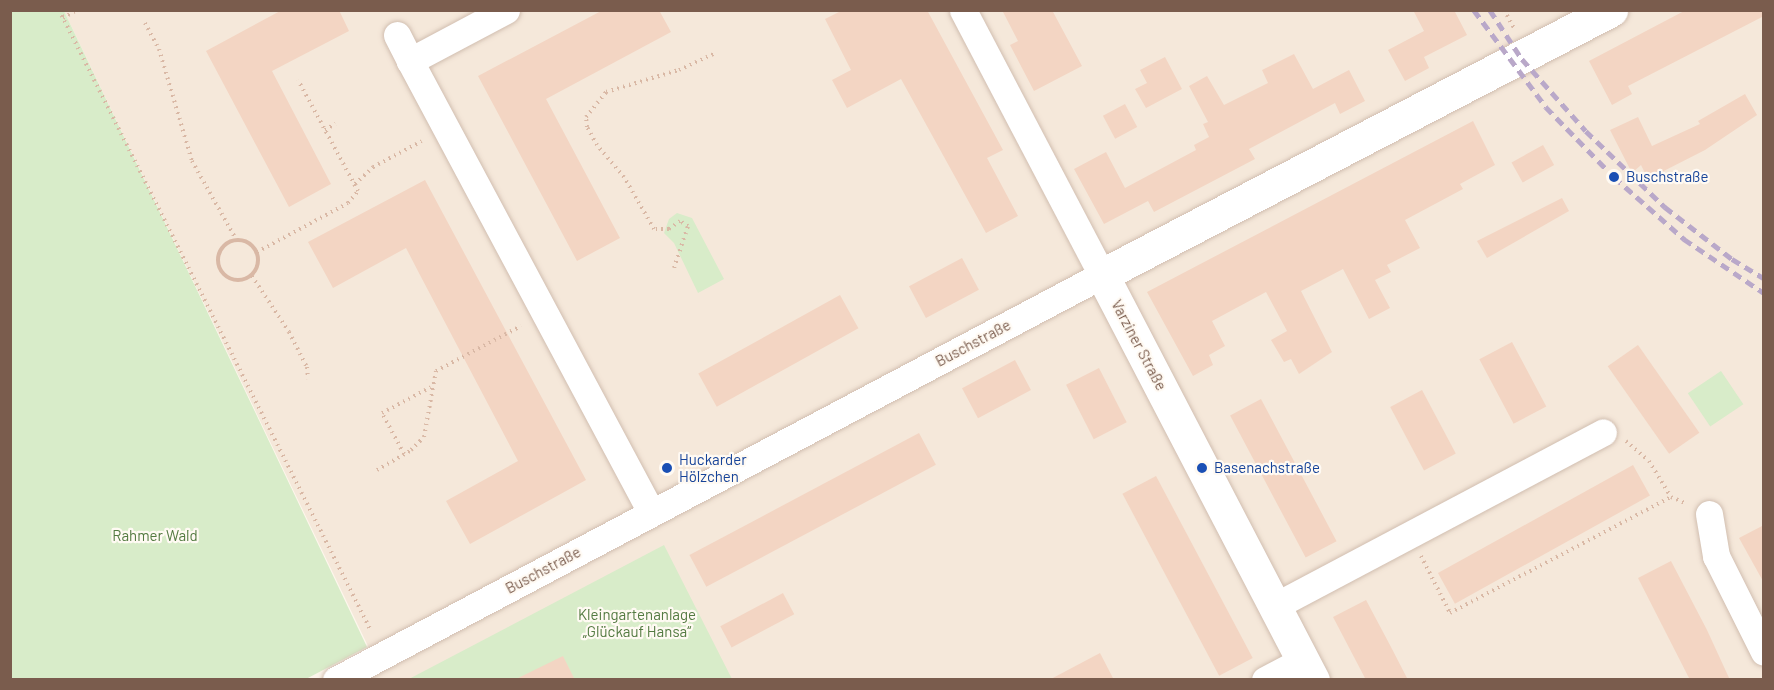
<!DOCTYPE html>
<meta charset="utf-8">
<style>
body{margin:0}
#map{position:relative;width:1774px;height:690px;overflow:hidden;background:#fdf6ec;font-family:Barlow,sans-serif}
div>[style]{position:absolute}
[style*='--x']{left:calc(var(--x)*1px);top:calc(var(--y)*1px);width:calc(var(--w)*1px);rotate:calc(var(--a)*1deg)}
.residential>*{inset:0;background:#f5e8da}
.green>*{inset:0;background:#d8ecc9;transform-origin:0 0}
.building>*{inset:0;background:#f3d5c3;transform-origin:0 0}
.path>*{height:4px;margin-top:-2px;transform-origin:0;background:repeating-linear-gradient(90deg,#d9b8a5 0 1.5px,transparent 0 6px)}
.path>.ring{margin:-2px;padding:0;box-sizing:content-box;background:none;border:4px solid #d9b8a5;border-radius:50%}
.roads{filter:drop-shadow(0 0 2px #d1beb0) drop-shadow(0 0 2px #d1beb0)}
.street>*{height:27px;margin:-13.5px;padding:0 13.5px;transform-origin:13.5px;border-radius:13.5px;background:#fff}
.secondary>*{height:33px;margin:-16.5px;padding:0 16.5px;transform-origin:16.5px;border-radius:16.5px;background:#fff}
.rail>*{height:4.5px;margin-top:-2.25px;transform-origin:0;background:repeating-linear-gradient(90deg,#b9a8c9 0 9px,transparent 0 15px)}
.dots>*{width:16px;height:16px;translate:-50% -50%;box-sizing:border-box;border:3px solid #fffaf3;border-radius:50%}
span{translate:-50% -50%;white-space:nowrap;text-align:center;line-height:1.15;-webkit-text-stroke:4.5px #fffaf3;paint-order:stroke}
.transit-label{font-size:15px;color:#164399}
.left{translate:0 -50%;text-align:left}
.street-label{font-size:15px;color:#7a5c4d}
.park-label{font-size:15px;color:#537a41}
.frame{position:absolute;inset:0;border:12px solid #7a5c4d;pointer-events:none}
</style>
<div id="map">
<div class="residential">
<div style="clip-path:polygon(64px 11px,1763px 11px,1763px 679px,359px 679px,379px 669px)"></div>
</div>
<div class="green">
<div style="clip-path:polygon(10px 11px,64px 11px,367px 647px,306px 679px,11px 679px)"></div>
<div style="clip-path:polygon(677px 213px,692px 218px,724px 279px,698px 293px,674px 243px,664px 233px,669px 219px)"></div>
<div style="left:1721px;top:371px;width:40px;height:40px;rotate:56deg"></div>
<div style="clip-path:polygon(664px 545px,732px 679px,407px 680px)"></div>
</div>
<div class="building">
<div style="clip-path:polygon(282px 10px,339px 10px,349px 31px,272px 71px,331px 184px,289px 207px,206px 51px)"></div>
<div style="clip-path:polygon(603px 10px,659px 10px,671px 32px,546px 99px,620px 238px,577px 261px,478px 76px)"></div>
<div style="clip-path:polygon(843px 10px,927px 10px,1003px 150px,987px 158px,1018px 216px,986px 233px,901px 79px,847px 108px,832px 80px,851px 70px,825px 19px)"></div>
<div style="clip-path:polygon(1002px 10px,1052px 10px,1082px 66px,1034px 91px,1010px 45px,1018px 41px)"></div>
<div style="clip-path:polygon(1413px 10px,1454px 10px,1467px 35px,1424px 57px,1429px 68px,1405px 81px,1388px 50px,1424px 31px)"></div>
<div style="clip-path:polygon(1686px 10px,1764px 10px,1764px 16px,1628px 86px,1632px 94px,1612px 105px,1589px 61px)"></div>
<div style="clip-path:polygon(1294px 54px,1313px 89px,1349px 70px,1365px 101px,1340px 114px,1335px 103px,1249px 149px,1255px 159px,1154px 212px,1148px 201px,1104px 224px,1074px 169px,1106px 152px,1125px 188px,1196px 150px,1194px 145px,1209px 137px,1203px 124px,1208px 122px,1189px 86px,1207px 76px,1224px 105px,1268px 83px,1262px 70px)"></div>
<div style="clip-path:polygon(1165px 57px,1182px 89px,1146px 108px,1135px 89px,1147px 83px,1140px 70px)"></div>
<div style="clip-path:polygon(1745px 94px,1757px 115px,1705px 150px,1648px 179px,1641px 165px,1632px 173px,1610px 130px,1638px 117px,1652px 146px,1700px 124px,1698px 121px)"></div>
<div style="left:1125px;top:104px;width:26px;height:25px;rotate:62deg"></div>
<div style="clip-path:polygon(1473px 121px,1495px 165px,1460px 184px,1463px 189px,1405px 220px,1420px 248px,1387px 265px,1391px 272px,1375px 280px,1390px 308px,1369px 319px,1343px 269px,1301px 291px,1332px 352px,1299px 374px,1291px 359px,1284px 362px,1271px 340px,1287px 331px,1266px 292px,1212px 321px,1225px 346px,1209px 355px,1213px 365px,1193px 376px,1147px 292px)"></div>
<div style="left:1543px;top:145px;width:23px;height:36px;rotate:61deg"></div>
<div style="clip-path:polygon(425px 180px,586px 480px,470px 544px,446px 501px,518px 461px,420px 275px,406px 248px,333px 288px,308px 242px)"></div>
<div style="clip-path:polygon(1562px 198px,1569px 211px,1487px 258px,1477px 241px)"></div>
<div style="left:962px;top:258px;width:36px;height:60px;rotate:62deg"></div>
<div style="left:840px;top:295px;width:38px;height:162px;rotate:61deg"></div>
<div style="left:1512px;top:342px;width:73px;height:37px;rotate:62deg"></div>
<div style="left:1638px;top:345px;width:107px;height:37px;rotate:55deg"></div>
<div style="left:1015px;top:360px;width:34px;height:60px;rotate:62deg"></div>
<div style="left:1099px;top:368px;width:61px;height:37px;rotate:63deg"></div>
<div style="left:1422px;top:390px;width:72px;height:36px;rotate:62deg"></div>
<div style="left:1261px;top:399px;width:161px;height:35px;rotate:62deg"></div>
<div style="left:919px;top:433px;width:36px;height:260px;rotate:62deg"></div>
<div style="left:1633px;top:465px;width:35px;height:223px;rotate:61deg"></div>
<div style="left:1156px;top:476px;width:206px;height:38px;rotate:62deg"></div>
<div style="clip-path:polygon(1764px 525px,1764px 583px,1739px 538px)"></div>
<div style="clip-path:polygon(1671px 561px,1707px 630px,1730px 680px,1690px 680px,1638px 578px)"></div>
<div style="left:783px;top:593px;width:24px;height:71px;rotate:62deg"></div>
<div style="clip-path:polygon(1366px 600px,1391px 647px,1408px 680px,1366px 680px,1333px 617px)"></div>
<div style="clip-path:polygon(1100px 653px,1114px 680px,1049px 680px)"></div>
<div style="clip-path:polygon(563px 656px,575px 680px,514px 680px)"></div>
</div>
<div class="path">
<div style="--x:59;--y:10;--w:695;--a:63.32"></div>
<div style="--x:1504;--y:10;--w:21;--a:61"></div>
<div style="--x:63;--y:18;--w:16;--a:-30"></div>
<div style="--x:145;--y:23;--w:30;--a:62"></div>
<div style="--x:159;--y:49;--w:117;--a:73.6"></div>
<div style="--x:192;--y:161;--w:90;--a:60.6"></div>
<div style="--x:325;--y:130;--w:12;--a:-31"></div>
<div style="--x:355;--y:184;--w:25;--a:-43"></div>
<div style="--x:373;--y:167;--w:55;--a:-28"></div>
<div class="ring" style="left:218px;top:240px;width:36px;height:36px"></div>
<div style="--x:257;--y:252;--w:103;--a:-28.3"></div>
<div style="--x:348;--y:203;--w:16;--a:-50"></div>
<div style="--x:358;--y:191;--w:126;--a:-118.4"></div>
<div style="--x:674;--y:268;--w:44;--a:-71.6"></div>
<div style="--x:688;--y:226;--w:9;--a:-148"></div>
<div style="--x:680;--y:221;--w:14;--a:144"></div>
<div style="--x:669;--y:229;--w:15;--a:180"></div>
<div style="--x:654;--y:229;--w:60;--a:-120"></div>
<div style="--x:624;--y:177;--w:42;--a:-130.2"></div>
<div style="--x:597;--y:145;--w:21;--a:-119"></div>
<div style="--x:587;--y:127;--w:10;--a:-96"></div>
<div style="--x:586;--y:117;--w:32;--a:-51"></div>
<div style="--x:606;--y:92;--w:76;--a:-16.8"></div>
<div style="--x:679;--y:70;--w:38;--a:-25"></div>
<div style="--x:252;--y:276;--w:67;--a:56.5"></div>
<div style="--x:289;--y:332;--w:39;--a:63"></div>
<div style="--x:307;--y:367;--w:12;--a:85"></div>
<div style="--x:1626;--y:441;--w:30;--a:41"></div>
<div style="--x:1649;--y:461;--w:42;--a:58.6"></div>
<div style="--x:1671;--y:497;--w:15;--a:23"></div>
<div style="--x:404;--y:454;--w:47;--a:-118.2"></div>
<div style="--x:382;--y:413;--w:55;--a:-28"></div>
<div style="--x:377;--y:470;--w:39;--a:-30"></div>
<div style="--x:411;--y:450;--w:18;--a:-45"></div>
<div style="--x:424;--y:437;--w:67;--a:-79.7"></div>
<div style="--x:436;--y:371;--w:96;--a:-27.9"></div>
<div style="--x:1421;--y:556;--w:64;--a:63"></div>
<div style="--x:1450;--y:613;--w:250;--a:-27.7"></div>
</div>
<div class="roads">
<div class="street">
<div style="--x:506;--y:10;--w:109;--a:152"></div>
<div style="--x:410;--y:61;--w:511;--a:61.88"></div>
<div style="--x:397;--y:35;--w:29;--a:63"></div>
<div style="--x:1709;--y:514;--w:43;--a:80.5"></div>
<div style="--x:1716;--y:556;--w:107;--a:63.4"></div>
<div style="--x:1275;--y:606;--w:371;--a:-27.9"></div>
<div style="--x:336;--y:680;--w:866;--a:-27.87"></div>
<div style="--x:1102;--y:275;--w:299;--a:-117.7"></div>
<div style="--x:1265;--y:680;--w:43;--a:-27.8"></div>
</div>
<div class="secondary">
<div style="--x:1313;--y:680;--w:457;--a:-117.5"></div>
<div style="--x:1102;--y:275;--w:574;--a:-27.5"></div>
</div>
</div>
<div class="rail">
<div style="--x:1474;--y:10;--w:121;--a:53.4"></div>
<div style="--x:1546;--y:107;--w:98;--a:45.8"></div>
<div style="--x:1614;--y:177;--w:94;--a:41.5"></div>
<div style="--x:1684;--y:239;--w:97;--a:34"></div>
<div style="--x:1490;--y:10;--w:59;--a:56.9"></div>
<div style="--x:1522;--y:59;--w:96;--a:48.4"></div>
<div style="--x:1586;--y:131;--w:110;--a:43.9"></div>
<div style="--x:1665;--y:207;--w:85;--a:37.8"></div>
<div style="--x:1732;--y:259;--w:37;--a:31"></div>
</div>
<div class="dots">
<div style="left:1614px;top:177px;background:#1a4fb4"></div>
<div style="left:667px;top:468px;background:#1a4fb4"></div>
<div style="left:1202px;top:468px;background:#1a4fb4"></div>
</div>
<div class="transit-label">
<span class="left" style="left:1626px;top:177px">Buschstraße</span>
<span class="left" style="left:679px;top:468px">Huckarder<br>Hölzchen</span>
<span class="left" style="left:1214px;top:468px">Basenachstraße</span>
</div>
<div class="street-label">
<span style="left:973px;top:343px;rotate:-28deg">Buschstraße</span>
<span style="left:1139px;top:345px;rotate:62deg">Varziner Straße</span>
<span style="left:543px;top:570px;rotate:-28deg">Buschstraße</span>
</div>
<div class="park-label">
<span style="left:155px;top:536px">Rahmer Wald</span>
<span style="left:637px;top:623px">Kleingartenanlage<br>„Glückauf Hansa“</span>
</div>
<div class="frame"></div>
</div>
